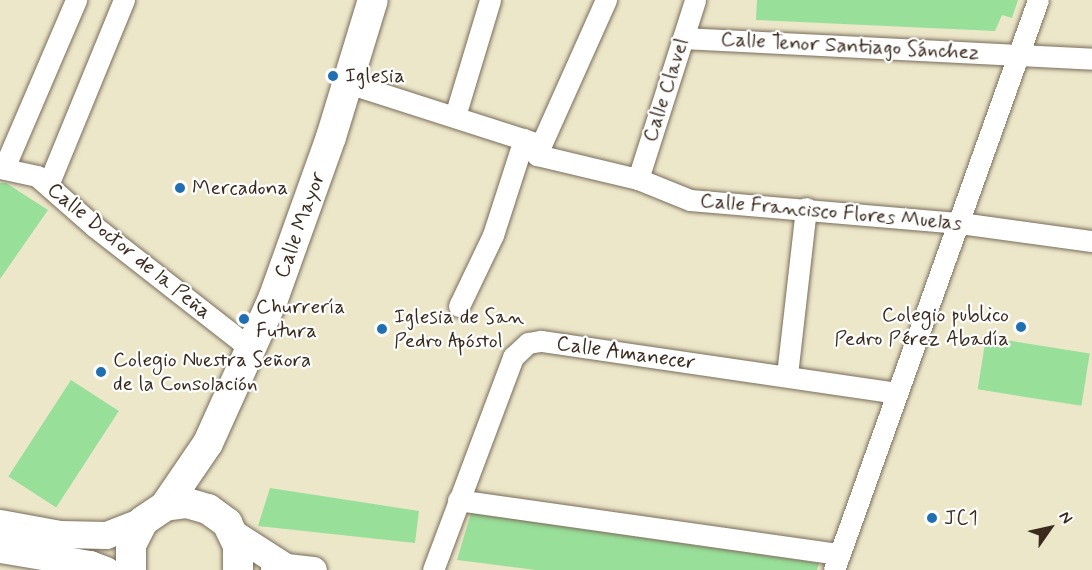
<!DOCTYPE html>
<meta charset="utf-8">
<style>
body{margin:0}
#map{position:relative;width:1092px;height:570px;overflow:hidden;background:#ede7ca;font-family:Mynerve,sans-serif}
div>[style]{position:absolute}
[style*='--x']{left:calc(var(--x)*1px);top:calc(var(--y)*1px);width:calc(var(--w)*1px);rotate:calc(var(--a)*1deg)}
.green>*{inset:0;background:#98df99;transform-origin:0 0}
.roads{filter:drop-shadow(0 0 2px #796c5a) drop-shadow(0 0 2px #796c5a)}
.minor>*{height:21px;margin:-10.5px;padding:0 10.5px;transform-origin:10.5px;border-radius:10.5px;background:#fff}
.tertiary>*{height:27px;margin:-13.5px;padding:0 13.5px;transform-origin:13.5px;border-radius:13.5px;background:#fff}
.secondary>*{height:30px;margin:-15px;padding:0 15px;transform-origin:15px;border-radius:15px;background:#fff}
.dots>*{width:16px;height:16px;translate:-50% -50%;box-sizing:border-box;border:3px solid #fff;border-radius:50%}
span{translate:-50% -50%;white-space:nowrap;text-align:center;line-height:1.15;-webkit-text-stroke:4.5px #fff;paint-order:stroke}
.street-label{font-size:21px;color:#3b2a1e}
.poi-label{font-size:21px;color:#3b2a1e}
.left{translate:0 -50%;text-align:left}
.right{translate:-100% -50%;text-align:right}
.north{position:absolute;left:1020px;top:498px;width:60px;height:60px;-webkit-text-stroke:4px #fff;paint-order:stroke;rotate:56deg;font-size:16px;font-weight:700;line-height:24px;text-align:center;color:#3b2a1e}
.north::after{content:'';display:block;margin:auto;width:21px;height:27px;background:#3b2a1e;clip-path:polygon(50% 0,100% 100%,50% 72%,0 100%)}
</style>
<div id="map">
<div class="green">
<div style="clip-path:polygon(757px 0,1018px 0,1012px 18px,1002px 15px,995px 31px,756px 20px)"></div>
<div style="clip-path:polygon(0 183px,6px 183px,48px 210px,0 279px)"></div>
<div style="left:986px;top:337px;width:105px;height:53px;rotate:9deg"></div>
<div style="left:71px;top:380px;width:57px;height:115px;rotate:33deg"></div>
<div style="clip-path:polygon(270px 488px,419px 511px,415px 543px,258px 526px)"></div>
<div style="clip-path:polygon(471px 513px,819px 563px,817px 570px,536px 570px,457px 560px)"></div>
</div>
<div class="roads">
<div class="minor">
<div style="--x:683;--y:38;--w:410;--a:2.9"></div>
<div style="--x:348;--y:83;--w:203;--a:17.8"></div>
<div style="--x:541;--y:145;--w:11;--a:112"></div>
<div style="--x:537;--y:155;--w:104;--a:13.4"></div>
<div style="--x:638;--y:179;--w:56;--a:22"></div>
<div style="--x:690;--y:200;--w:271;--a:4.9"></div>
<div style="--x:960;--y:223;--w:133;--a:7.8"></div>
<div style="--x:455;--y:116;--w:121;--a:-73.2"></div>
<div style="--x:541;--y:145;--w:159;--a:-65.9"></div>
<div style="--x:0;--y:168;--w:38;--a:12"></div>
<div style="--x:37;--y:176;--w:77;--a:41.3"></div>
<div style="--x:95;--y:227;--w:198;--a:38"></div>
<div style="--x:4;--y:168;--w:183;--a:-66.8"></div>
<div style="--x:638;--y:179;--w:188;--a:-72.3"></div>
<div style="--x:48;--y:185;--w:200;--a:-67.7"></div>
<div style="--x:459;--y:306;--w:79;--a:-64.4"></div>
<div style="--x:493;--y:235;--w:101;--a:-72.1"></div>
<div style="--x:787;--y:375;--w:168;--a:-83.5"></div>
<div style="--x:458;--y:500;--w:385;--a:8.1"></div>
<div style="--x:433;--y:570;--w:228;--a:-69.4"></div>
<div style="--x:513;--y:357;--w:21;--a:-43"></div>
<div style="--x:528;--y:343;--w:13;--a:-9"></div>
<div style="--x:541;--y:341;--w:359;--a:8.3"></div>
<div style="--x:834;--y:570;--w:605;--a:-70.31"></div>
</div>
<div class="tertiary">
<div style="--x:0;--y:523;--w:61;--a:10.4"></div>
<div style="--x:60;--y:534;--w:46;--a:1.2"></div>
<div style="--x:106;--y:535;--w:40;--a:-21"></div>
<div style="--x:233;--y:533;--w:63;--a:32.7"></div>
<div style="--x:0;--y:549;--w:91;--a:9.5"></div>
<div style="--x:90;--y:564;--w:17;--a:21"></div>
<div style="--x:274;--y:570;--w:12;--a:-14"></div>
<div style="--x:286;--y:567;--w:27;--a:6"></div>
</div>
<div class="secondary">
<div style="--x:165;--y:506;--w:76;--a:-55.7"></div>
<div style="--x:208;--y:443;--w:158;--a:-65.7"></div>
<div style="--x:273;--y:299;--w:172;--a:-70.3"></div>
<div style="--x:331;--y:137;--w:143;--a:-73"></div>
<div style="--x:131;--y:570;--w:25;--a:-90"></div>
<div style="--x:131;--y:545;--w:27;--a:-63"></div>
<div style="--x:143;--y:521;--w:27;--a:-34"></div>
<div style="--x:165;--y:506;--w:22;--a:-8"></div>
<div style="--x:187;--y:503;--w:22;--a:16"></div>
<div style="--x:208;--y:509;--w:24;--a:36"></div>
<div style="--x:227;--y:523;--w:25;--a:64"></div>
<div style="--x:238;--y:546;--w:24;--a:90"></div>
</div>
</div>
<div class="dots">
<div style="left:333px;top:76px;background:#1f6fb2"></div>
<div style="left:180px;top:188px;background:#1f6fb2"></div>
<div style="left:244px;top:319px;background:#1f6fb2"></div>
<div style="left:1021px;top:327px;background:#1f6fb2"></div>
<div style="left:382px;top:329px;background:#1f6fb2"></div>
<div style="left:101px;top:372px;background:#1f6fb2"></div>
<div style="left:932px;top:518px;background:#1f6fb2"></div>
</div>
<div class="street-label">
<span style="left:850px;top:46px;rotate:3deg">Calle Tenor Santiago Sánchez</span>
<span style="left:666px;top:90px;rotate:-72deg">Calle Clavel</span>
<span style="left:831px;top:212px;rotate:5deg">Calle Francisco Flores Muelas</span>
<span style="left:300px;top:225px;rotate:-70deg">Calle Mayor</span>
<span style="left:129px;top:251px;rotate:39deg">Calle Doctor de la Peña</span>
<span style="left:626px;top:353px;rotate:8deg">Calle Amanecer</span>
</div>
<div class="poi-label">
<span class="left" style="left:345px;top:76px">Iglesia</span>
<span class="left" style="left:192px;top:188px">Mercadona</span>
<span class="left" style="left:256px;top:319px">Churrería<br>Futura</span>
<span class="right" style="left:1009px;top:327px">Colegio publico<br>Pedro Pérez Abadía</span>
<span class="left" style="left:394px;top:329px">Iglesia de San<br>Pedro Apóstol</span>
<span class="left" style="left:113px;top:372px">Colegio Nuestra Señora<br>de la Consolación</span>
<span class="left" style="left:944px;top:518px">JC1</span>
</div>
<div class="north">N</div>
</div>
